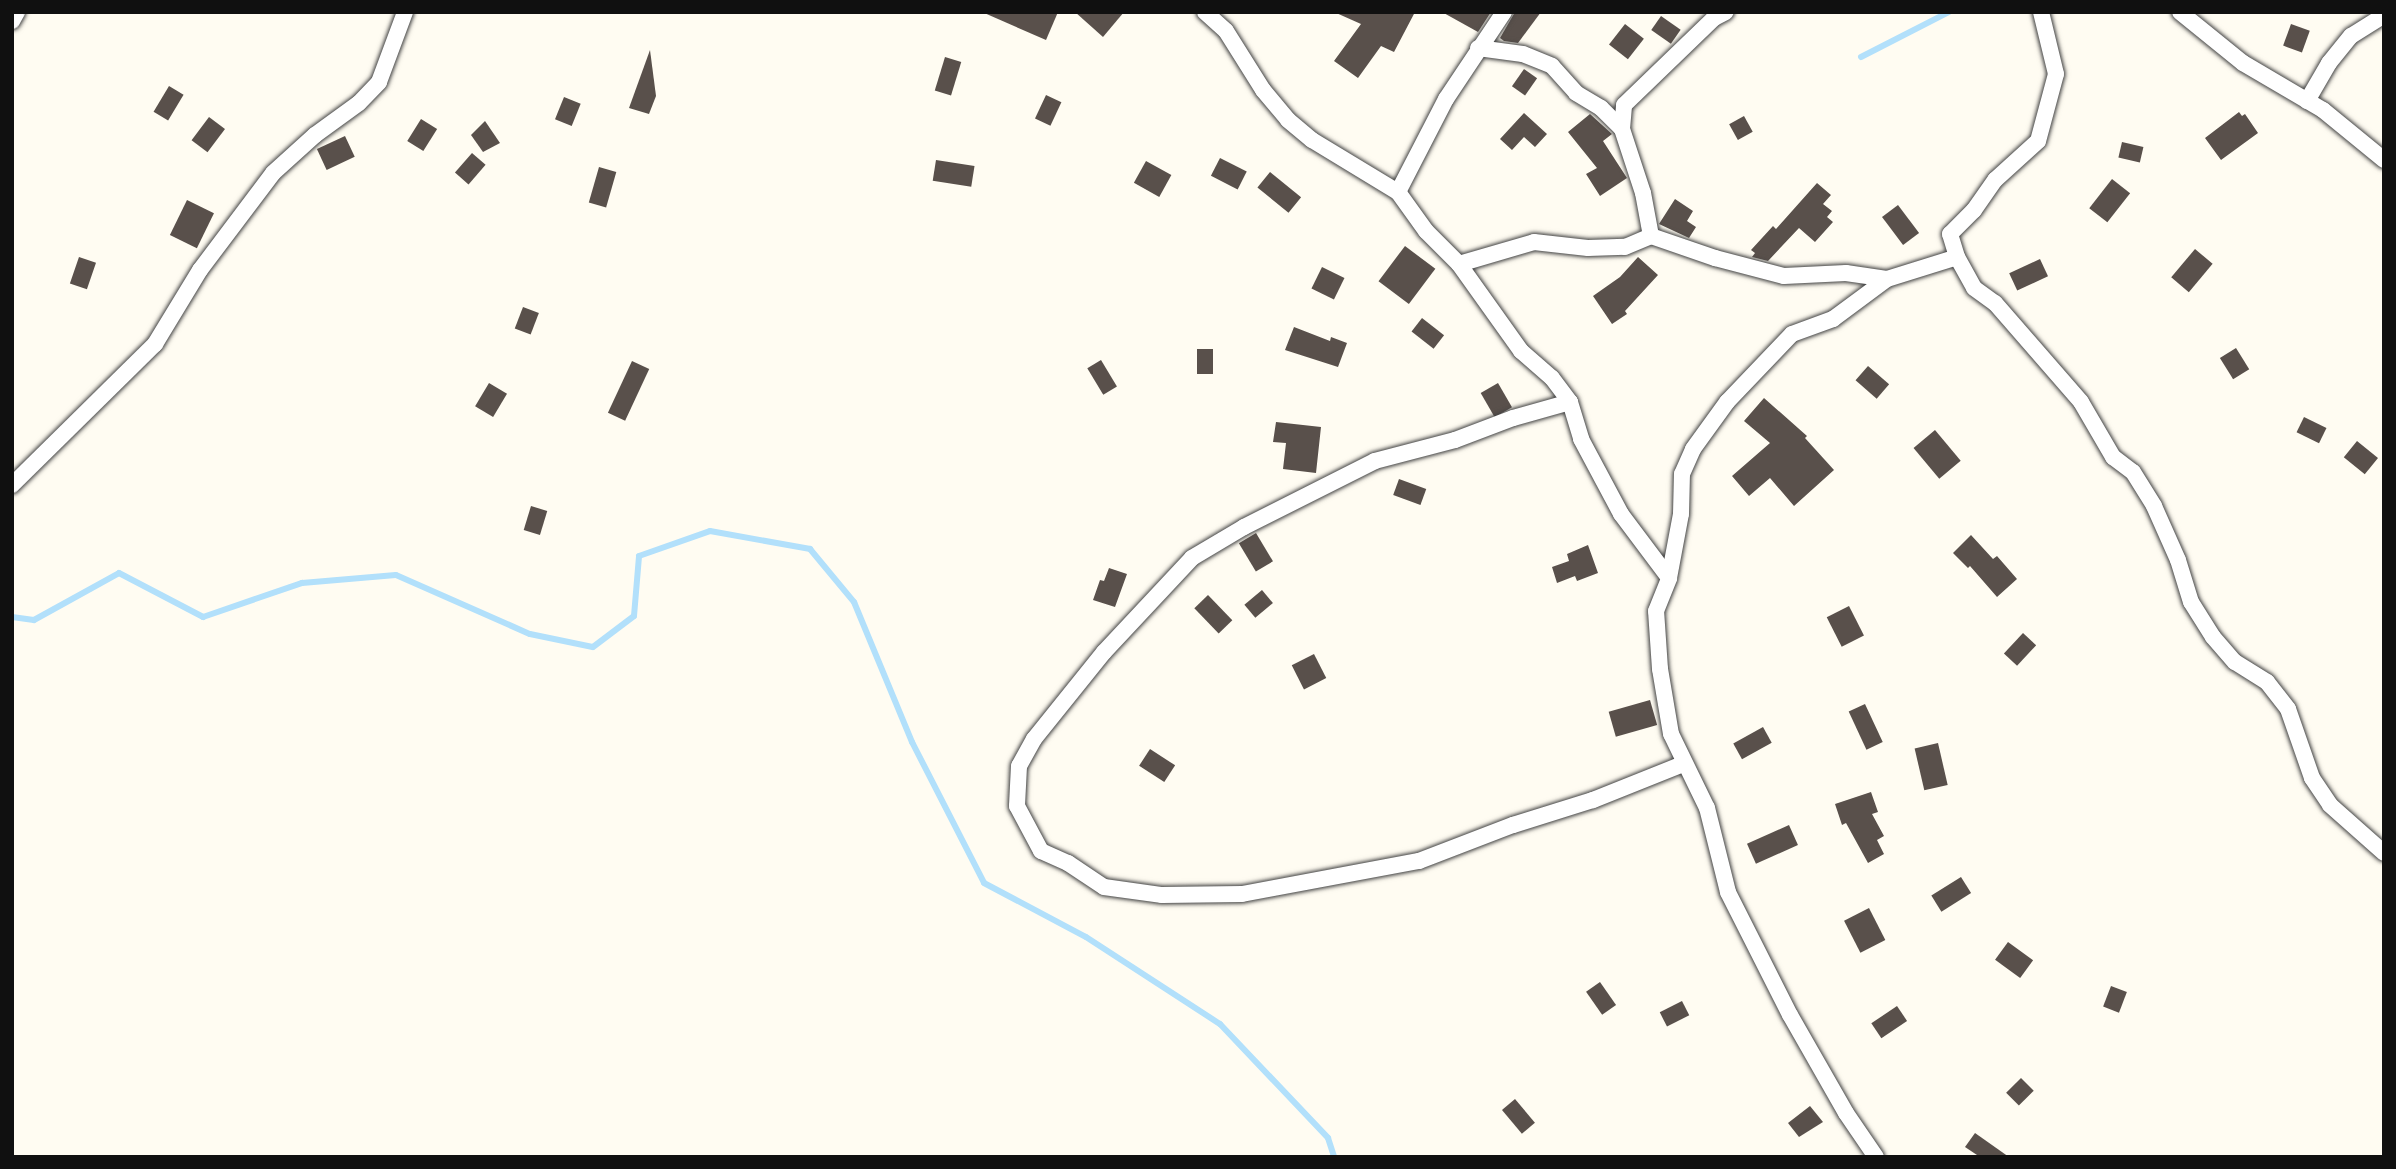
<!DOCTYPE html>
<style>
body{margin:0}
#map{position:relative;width:2396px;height:1169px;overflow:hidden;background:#fffcf2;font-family:Bitter,serif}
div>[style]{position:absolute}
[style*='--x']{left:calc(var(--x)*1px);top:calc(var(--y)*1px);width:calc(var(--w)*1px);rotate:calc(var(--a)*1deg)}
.stream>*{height:6px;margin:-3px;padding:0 3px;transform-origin:3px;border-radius:3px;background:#b2e0fb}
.building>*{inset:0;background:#59504b;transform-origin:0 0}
.roads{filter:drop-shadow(0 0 2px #434343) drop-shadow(0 0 2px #434343)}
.minor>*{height:16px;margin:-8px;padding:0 8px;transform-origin:8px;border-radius:8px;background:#fff}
span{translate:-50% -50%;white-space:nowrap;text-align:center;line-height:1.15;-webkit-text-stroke:7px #fff;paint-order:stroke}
.frame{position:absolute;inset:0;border:14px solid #101010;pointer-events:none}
</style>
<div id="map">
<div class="stream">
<div style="--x:1861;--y:57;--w:99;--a:-27.1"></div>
<div style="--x:12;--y:617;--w:22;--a:8"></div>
<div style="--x:34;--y:620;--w:97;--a:-28.9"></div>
<div style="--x:119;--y:573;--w:95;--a:27.6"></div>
<div style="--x:203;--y:617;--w:105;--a:-19"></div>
<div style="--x:302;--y:583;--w:94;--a:-4.9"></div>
<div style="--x:396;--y:575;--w:146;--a:23.8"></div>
<div style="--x:530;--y:634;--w:64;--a:11.7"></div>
<div style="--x:593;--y:647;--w:51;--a:-37.1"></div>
<div style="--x:634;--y:616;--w:60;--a:-85.2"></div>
<div style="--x:639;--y:556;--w:75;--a:-19.4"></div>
<div style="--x:710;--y:531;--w:102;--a:10.2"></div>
<div style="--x:810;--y:549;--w:69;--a:50.3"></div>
<div style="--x:854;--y:602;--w:152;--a:67.5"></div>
<div style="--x:912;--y:742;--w:158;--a:62.9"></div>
<div style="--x:984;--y:883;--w:115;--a:27.9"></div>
<div style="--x:1086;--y:937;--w:160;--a:33"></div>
<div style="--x:1220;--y:1024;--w:157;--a:46.5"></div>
<div style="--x:1328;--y:1138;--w:20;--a:72"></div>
</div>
<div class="building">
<div style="clip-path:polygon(982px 12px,1058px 12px,1046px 40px)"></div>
<div style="clip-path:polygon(1075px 12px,1124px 12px,1103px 37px)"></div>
<div style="clip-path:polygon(1334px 12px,1415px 12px,1394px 52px,1381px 46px,1358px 78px,1334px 61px,1361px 24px)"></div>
<div style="clip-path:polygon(1442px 12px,1491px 12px,1478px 32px)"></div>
<div style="clip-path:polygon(1515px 12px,1541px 12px,1518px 43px,1504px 41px,1500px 38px)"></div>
<div style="left:1661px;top:16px;width:24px;height:17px;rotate:35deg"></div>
<div style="left:1625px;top:24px;width:24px;height:26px;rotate:38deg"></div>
<div style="left:2291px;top:24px;width:20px;height:23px;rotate:20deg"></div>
<div style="clip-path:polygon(650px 50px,656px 96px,649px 114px,629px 108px)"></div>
<div style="left:945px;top:57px;width:17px;height:35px;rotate:17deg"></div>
<div style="left:1524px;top:69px;width:16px;height:21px;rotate:35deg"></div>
<div style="left:169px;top:86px;width:17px;height:30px;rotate:31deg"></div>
<div style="left:1046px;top:95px;width:17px;height:26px;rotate:25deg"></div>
<div style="left:564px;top:97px;width:18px;height:24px;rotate:22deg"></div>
<div style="clip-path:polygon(2239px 112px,2242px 116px,2245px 114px,2258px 133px,2221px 160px,2205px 138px)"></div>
<div style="clip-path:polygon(1524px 113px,1547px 134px,1535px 147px,1524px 137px,1512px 150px,1500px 139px)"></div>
<div style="clip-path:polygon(1590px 114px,1612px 134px,1603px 141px,1627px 178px,1600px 196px,1586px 174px,1597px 168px,1568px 132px)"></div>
<div style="left:1744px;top:116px;width:18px;height:17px;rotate:61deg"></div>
<div style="left:209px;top:117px;width:20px;height:29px;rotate:37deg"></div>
<div style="left:421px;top:119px;width:19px;height:26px;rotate:32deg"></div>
<div style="clip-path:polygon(485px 121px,500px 143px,483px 152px,471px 135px)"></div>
<div style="left:345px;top:136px;width:23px;height:31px;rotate:65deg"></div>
<div style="left:2122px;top:142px;width:22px;height:16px;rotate:13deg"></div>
<div style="left:472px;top:153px;width:18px;height:26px;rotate:41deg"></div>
<div style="left:1220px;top:158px;width:30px;height:20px;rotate:27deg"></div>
<div style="left:936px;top:160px;width:39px;height:21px;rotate:9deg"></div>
<div style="left:1146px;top:161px;width:29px;height:25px;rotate:29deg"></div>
<div style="left:599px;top:167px;width:18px;height:37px;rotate:16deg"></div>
<div style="left:1270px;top:172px;width:40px;height:20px;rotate:39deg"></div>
<div style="left:2112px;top:179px;width:23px;height:37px;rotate:38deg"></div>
<div style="clip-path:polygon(1817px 183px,1831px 195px,1823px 204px,1832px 211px,1827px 217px,1833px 222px,1815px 242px,1799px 228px,1768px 261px,1752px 257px,1755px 253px,1751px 250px,1773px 226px,1776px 229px)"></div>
<div style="clip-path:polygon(1675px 199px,1693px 211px,1687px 221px,1696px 227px,1689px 238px,1659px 224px)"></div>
<div style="left:187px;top:200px;width:30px;height:39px;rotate:26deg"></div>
<div style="left:1898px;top:205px;width:35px;height:20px;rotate:53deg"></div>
<div style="left:1405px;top:246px;width:38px;height:44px;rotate:37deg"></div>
<div style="left:2195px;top:249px;width:23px;height:37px;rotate:40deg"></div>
<div style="left:79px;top:257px;width:18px;height:28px;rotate:19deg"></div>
<div style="clip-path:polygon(1638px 257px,1658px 275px,1625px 311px,1627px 314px,1612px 324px,1593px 296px,1620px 277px)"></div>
<div style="left:2040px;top:259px;width:19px;height:34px;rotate:65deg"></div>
<div style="left:1322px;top:267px;width:25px;height:24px;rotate:26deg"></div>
<div style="left:523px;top:307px;width:17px;height:23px;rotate:21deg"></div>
<div style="left:1422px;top:318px;width:28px;height:17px;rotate:38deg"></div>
<div style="clip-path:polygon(1294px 327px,1330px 341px,1331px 337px,1347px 343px,1338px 367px,1285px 350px)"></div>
<div style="left:2236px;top:348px;width:25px;height:19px;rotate:58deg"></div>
<div style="left:1197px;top:349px;width:16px;height:25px"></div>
<div style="left:1101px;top:360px;width:31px;height:16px;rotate:59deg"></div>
<div style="left:632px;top:361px;width:19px;height:57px;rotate:25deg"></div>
<div style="left:1868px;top:366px;width:28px;height:19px;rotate:41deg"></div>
<div style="left:489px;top:383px;width:21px;height:27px;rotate:31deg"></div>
<div style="left:1498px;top:383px;width:28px;height:20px;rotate:60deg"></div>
<div style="clip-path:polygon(1764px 398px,1807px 436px,1805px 438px,1834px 470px,1794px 506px,1770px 478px,1749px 496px,1732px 476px,1770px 443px,1744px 421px)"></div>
<div style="left:2304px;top:417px;width:25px;height:17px;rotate:26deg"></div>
<div style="clip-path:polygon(1276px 422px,1321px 427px,1316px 473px,1283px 469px,1286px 443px,1273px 442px)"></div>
<div style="left:1935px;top:430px;width:40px;height:28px;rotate:50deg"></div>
<div style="left:2357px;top:441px;width:27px;height:21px;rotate:39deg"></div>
<div style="left:1399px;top:479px;width:29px;height:17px;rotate:20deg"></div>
<div style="left:531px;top:506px;width:17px;height:25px;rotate:17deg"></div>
<div style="left:1256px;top:533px;width:33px;height:20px;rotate:59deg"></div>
<div style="clip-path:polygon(1971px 535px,1993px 559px,1997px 556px,2017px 579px,1997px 597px,1970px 566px,1968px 568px,1953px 553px)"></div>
<div style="clip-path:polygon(1588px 545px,1598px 573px,1577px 581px,1575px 576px,1557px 583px,1552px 567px,1569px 561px,1567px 554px)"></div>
<div style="clip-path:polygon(1109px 568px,1127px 574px,1115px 607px,1093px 600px,1100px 580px,1104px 581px)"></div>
<div style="left:1262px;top:590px;width:17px;height:23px;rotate:50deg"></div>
<div style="left:1208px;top:595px;width:35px;height:19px;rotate:46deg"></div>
<div style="left:1849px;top:606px;width:33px;height:25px;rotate:63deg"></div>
<div style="left:2023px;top:633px;width:18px;height:28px;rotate:43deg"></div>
<div style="left:1314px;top:654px;width:27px;height:25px;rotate:63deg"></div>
<div style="left:1650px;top:700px;width:26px;height:43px;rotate:74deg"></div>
<div style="left:1865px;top:704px;width:42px;height:18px;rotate:65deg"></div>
<div style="left:1763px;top:727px;width:18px;height:34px;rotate:61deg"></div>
<div style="left:1938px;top:743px;width:43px;height:24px;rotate:77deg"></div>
<div style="left:1150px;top:749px;width:30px;height:20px;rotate:33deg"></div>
<div style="clip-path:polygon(1871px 792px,1878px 812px,1872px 814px,1884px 836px,1877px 840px,1884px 854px,1868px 863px,1846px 823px,1842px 825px,1835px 804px)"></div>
<div style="left:1789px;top:825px;width:22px;height:46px;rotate:66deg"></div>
<div style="left:1961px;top:877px;width:19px;height:35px;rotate:58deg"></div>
<div style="left:1869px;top:908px;width:36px;height:28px;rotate:63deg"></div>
<div style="left:2008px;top:942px;width:31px;height:22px;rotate:36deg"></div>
<div style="left:1600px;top:982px;width:28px;height:17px;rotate:55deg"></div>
<div style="left:2111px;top:986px;width:17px;height:22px;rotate:21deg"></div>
<div style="left:1682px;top:1001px;width:16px;height:25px;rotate:63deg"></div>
<div style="left:1897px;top:1006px;width:18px;height:31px;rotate:56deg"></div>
<div style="left:2021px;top:1078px;width:18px;height:21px;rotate:45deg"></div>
<div style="left:1515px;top:1099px;width:31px;height:17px;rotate:50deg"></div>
<div style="clip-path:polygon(1810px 1106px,1823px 1122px,1799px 1137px,1788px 1123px)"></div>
<div style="clip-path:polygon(1975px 1133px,2009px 1157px,1980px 1157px,1965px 1147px)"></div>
</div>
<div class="roads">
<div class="minor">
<div style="--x:1205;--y:12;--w:28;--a:42"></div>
<div style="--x:1226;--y:31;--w:70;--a:57.9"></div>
<div style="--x:1263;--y:90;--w:39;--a:50"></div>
<div style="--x:1288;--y:120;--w:31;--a:40"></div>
<div style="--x:1312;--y:140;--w:100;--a:31.2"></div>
<div style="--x:1398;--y:192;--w:48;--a:54.3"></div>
<div style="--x:1426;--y:231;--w:47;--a:45"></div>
<div style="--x:1459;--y:264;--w:107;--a:54.5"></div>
<div style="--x:1521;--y:351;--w:41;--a:41.1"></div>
<div style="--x:1552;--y:378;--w:30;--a:53"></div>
<div style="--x:1570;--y:402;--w:39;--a:73"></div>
<div style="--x:1581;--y:439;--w:85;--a:61.9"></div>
<div style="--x:1621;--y:514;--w:80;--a:53.1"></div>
<div style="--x:2041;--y:12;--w:64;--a:76.4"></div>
<div style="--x:2056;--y:74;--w:69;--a:105"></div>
<div style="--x:2038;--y:141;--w:58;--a:137.8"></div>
<div style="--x:1995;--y:180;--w:37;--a:125"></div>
<div style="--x:1974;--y:210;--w:34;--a:135"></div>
<div style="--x:1950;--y:234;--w:24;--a:73"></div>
<div style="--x:1957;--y:257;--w:35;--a:61"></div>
<div style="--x:1974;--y:288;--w:26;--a:36"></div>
<div style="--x:1995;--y:303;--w:131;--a:49"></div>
<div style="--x:2081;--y:402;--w:64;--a:59.8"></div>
<div style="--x:2113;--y:457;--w:25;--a:37"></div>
<div style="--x:2133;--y:472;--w:40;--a:58"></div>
<div style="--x:2154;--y:506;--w:59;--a:66"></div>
<div style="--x:2178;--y:560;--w:44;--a:72.8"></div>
<div style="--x:2191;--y:602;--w:41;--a:57.8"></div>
<div style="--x:2213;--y:637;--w:33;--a:49"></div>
<div style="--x:2235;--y:662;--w:38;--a:32"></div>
<div style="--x:2267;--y:682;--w:34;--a:52"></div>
<div style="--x:2288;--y:709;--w:73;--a:70.8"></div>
<div style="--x:2312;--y:778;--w:32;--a:56"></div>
<div style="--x:2330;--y:805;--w:72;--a:41.6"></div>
<div style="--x:2180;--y:12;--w:81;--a:39"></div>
<div style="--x:2243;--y:63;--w:93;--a:30.4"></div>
<div style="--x:2323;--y:110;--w:79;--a:39.3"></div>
<div style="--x:12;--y:21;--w:10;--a:-61"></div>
<div style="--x:1478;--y:48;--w:45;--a:7.6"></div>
<div style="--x:1523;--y:54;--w:31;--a:22"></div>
<div style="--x:1552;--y:66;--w:36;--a:48"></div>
<div style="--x:1576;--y:93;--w:29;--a:31"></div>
<div style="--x:1601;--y:108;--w:30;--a:45"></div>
<div style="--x:2307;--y:101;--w:44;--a:-59.9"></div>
<div style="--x:2329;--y:63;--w:35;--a:-51"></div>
<div style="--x:2351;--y:36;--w:39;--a:-32"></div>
<div style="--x:1398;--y:192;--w:105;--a:-62.7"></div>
<div style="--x:1446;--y:99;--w:105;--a:-56.3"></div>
<div style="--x:1651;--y:236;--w:68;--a:19"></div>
<div style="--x:1715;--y:258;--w:71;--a:14.6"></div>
<div style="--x:1784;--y:276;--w:62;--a:-2.8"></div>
<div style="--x:1846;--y:273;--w:41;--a:8.3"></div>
<div style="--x:1459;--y:264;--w:78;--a:-16.3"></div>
<div style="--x:1534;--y:242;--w:54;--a:6.3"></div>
<div style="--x:1588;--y:248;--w:37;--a:-2"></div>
<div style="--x:1625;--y:247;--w:28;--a:-23"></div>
<div style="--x:1651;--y:236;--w:44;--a:-100.5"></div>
<div style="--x:1643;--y:193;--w:67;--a:-108.2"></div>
<div style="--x:1622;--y:129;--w:24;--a:-85"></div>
<div style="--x:1624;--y:105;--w:125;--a:-44"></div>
<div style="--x:1714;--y:18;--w:13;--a:-27"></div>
<div style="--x:1570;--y:402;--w:59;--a:164.3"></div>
<div style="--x:1513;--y:418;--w:62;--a:159.2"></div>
<div style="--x:1455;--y:440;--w:83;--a:165.3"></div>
<div style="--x:1375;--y:461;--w:147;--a:153.3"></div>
<div style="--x:1244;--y:527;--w:61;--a:149.2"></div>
<div style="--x:1192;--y:558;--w:129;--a:133.1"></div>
<div style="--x:1104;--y:652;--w:112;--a:128.8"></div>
<div style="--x:1034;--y:739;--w:31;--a:119"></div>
<div style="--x:1019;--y:766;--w:40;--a:92.9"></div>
<div style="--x:1017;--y:806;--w:51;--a:61.9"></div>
<div style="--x:1041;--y:851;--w:30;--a:24"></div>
<div style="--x:1068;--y:863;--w:43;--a:33.7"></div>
<div style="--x:1104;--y:887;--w:59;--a:7.9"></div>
<div style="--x:1162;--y:895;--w:80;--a:-0.7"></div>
<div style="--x:1242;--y:894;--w:180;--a:-10.6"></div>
<div style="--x:1419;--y:861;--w:101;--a:-21"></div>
<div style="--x:1513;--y:825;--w:84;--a:-17.4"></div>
<div style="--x:1593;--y:800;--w:97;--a:-21.8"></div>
<div style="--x:12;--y:485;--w:201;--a:-44.6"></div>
<div style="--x:155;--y:344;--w:87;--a:-58.7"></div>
<div style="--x:200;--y:270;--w:121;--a:-53"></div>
<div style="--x:273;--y:173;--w:57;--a:-42.1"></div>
<div style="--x:315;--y:135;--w:54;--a:-36"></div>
<div style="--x:359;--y:103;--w:29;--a:-46"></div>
<div style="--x:379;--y:82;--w:75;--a:-69.6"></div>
<div style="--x:1876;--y:1157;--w:53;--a:-124.3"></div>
<div style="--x:1846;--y:1113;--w:113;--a:-119.7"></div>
<div style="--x:1790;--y:1015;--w:138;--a:-116.8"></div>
<div style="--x:1728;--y:892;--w:87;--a:-104"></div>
<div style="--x:1707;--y:808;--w:82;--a:-115.9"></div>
<div style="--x:1671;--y:734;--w:66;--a:-99.6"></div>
<div style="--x:1660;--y:669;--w:58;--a:-93.9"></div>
<div style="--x:1656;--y:611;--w:35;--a:-68"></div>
<div style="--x:1669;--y:578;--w:65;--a:-79.4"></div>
<div style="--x:1681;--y:514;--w:40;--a:-88.6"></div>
<div style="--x:1682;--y:474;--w:27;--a:-66"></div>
<div style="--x:1693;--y:449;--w:58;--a:-54.1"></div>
<div style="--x:1727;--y:402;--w:94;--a:-46.3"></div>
<div style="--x:1792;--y:334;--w:44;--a:-20.1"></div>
<div style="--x:1833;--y:319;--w:67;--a:-36.5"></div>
<div style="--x:1887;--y:279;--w:73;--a:-17.4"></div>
</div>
</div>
<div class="frame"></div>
</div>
